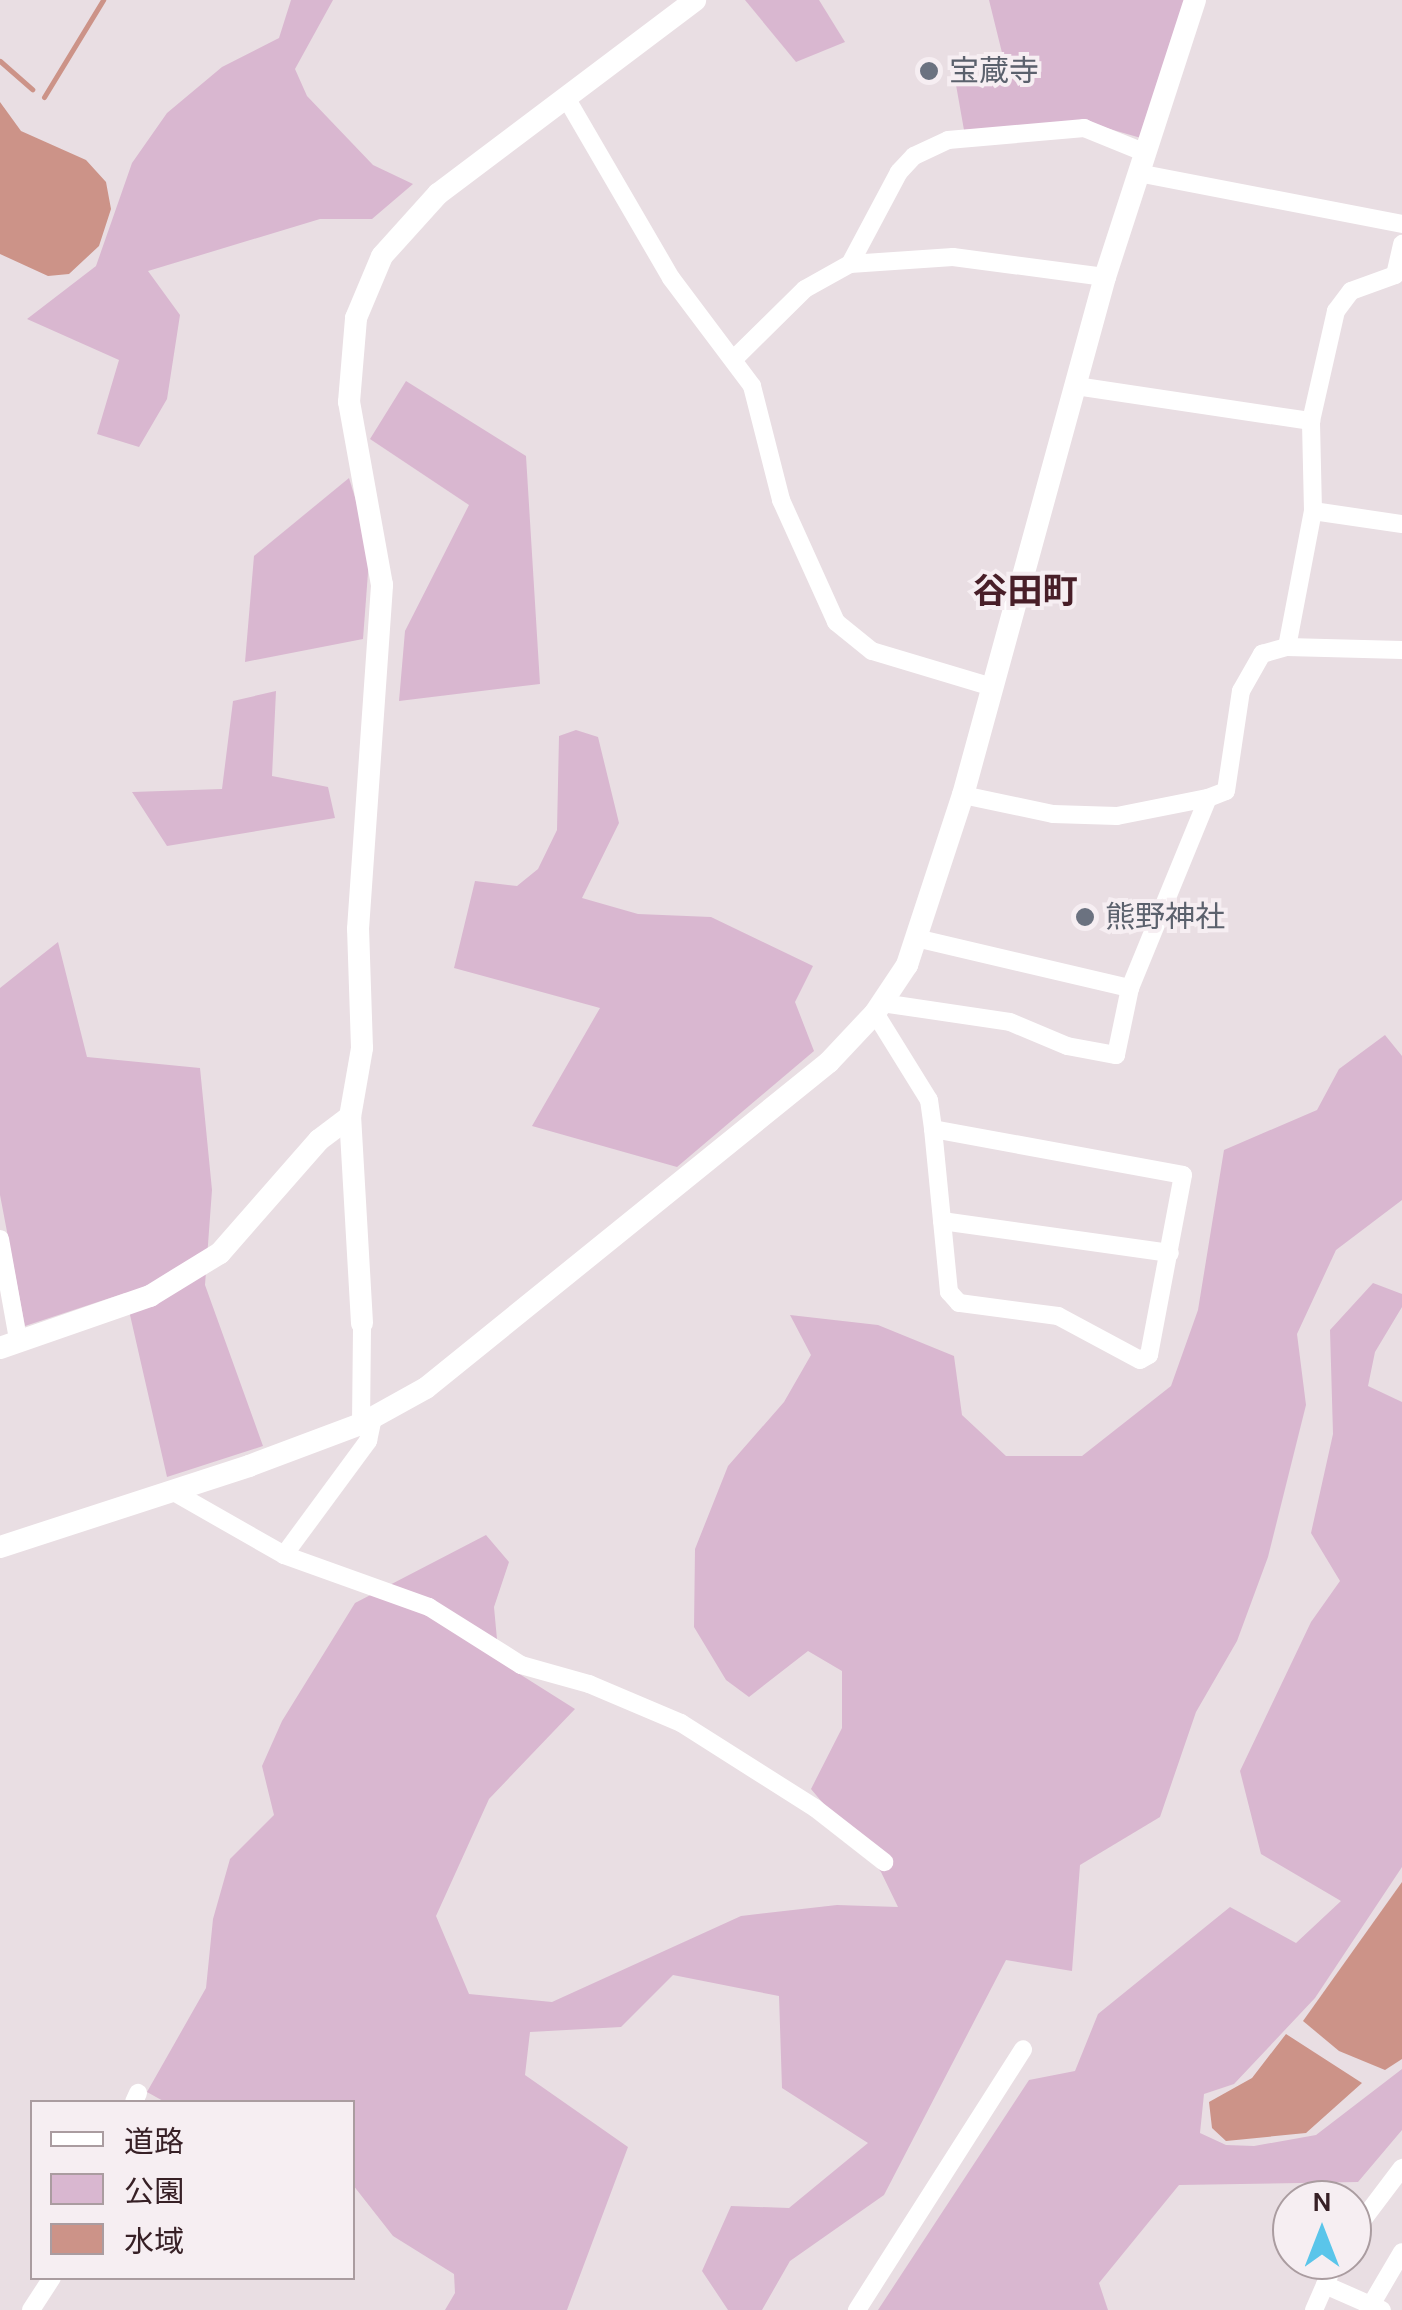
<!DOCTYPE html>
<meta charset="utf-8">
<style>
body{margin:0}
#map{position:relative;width:1402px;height:2310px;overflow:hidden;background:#e9dee3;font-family:Karla,"Noto Sans JP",sans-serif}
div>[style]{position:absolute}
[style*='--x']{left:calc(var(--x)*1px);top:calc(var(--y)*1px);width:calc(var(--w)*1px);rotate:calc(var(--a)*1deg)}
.green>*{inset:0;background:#d9b7d0}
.water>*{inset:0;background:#cc9388}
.stream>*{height:5px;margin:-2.5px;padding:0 2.5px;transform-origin:2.5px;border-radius:2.5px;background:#cc9388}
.minor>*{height:18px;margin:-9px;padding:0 9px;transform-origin:9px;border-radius:9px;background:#fff}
.tertiary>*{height:22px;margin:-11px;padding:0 11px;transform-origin:11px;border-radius:11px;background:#fff}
.dots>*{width:28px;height:28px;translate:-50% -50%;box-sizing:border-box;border:5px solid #f6eef2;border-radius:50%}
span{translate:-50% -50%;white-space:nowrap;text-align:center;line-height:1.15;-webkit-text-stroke:8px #f6eef2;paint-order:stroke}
.worship-label{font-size:30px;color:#5b616d}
.left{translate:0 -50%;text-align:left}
.quarter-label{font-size:35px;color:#481e28;font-weight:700}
.legend{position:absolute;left:30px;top:2100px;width:325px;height:180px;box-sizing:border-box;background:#f6eef2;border:2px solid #aa9ca0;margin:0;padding:12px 18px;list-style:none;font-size:30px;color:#372026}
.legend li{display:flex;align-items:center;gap:20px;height:50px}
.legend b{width:50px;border:2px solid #aa9ca0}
.north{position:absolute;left:1272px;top:2180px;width:100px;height:100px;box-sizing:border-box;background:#f6eef2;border:2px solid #aa9ca0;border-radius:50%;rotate:0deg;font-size:28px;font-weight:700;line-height:40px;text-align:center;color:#372026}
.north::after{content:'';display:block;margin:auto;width:35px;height:45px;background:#5ac5ea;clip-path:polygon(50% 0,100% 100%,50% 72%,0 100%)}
</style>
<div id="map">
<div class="green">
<div style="clip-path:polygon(291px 0,333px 0,295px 69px,307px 96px,373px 165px,413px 184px,372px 219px,320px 219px,148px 271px,180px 315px,167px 399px,139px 447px,97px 434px,119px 360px,27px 319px,96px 266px,132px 163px,167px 113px,222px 67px,279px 38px)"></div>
<div style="clip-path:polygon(745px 0,819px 0,845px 42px,796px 62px)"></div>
<div style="clip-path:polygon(989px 0,1187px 0,1141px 138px,1082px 121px,964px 130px,956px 85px,1006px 69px)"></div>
<div style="clip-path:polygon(406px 381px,526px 456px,540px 684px,399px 701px,405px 631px,469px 505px,370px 439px)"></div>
<div style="clip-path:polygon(349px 478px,370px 546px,363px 639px,245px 662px,254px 556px)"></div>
<div style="clip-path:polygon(276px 691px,272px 776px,328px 787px,335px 818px,167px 846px,132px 792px,222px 789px,233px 701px)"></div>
<div style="clip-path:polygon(576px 730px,598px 737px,619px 823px,582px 898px,638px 914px,711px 917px,813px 966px,795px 1002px,814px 1051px,677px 1167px,532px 1126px,600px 1008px,454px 968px,475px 881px,517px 886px,538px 869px,557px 830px,559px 736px)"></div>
<div style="clip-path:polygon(58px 942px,87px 1057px,200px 1068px,212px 1190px,205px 1285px,263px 1446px,167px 1477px,125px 1293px,25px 1326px,0 1195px,0 988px)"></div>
<div style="clip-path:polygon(1385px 1035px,1402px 1056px,1402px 1200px,1336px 1250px,1297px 1334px,1306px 1405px,1268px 1557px,1237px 1641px,1196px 1712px,1160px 1817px,1080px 1865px,1072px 1971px,1006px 1960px,884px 2195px,790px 2261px,762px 2310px,728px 2310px,702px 2271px,731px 2206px,789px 2208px,868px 2143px,782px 2088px,779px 1996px,673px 1975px,621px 2027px,530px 2032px,525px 2075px,628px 2147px,567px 2310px,445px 2310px,455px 2293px,454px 2274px,393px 2236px,353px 2185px,352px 2102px,165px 2102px,147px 2092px,206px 1988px,213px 1919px,230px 1859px,274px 1815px,262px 1766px,282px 1721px,355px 1603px,486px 1535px,509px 1562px,494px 1607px,499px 1661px,575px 1709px,489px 1799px,436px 1916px,469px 1994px,552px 2002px,741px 1916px,837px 1905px,898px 1907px,881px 1872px,811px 1789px,842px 1728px,842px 1671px,808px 1651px,749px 1697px,726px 1680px,694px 1627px,695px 1549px,728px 1466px,784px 1402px,811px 1355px,790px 1315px,878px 1325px,954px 1356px,962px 1415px,1006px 1456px,1082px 1456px,1171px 1386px,1198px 1310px,1224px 1150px,1317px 1110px,1339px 1069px)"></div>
<div style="clip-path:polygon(1373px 1283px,1402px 1294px,1402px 1307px,1375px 1352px,1368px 1386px,1402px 1402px,1402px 1867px,1315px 1998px,1234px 2084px,1204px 2094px,1200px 2133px,1226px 2145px,1254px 2146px,1316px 2135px,1402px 2069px,1402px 2130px,1358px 2182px,1179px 2185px,1099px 2283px,1108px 2310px,878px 2310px,1029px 2080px,1075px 2071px,1098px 2014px,1230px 1907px,1296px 1943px,1341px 1901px,1261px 1854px,1240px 1771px,1311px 1622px,1340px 1581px,1311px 1533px,1333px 1434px,1330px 1330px)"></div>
</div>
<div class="water">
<div style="clip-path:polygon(0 102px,21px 131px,86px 160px,106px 182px,111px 209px,99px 246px,69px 274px,48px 276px,0 254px)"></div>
<div style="clip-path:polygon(1402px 1882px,1402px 2059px,1385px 2070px,1339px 2051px,1303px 2021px)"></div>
<div style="clip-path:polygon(1286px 2034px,1362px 2083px,1306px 2133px,1226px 2141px,1212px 2128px,1209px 2102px,1252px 2078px)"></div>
</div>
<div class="stream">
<div style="--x:0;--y:61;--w:43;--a:41.2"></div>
<div style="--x:44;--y:97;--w:114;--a:-58.7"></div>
</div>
<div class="minor">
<div style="--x:568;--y:101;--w:205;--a:59.8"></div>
<div style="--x:671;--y:278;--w:135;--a:53.1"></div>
<div style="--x:752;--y:386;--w:118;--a:75.7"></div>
<div style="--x:781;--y:500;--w:134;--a:65.7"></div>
<div style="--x:836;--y:622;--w:46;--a:38.9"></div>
<div style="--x:872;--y:651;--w:125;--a:16.7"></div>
<div style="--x:1138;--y:173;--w:269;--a:10.9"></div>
<div style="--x:850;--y:264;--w:104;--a:-62"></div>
<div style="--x:899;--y:172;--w:22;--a:-47"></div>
<div style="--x:914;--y:156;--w:38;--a:-25"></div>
<div style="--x:948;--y:140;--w:137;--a:-5"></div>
<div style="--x:1084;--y:128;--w:67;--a:22"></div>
<div style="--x:736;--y:357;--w:97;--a:-44.6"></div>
<div style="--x:805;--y:289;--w:51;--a:-29.1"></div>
<div style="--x:850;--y:264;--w:103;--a:-3.9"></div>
<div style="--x:953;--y:257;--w:153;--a:7.5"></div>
<div style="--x:1076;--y:386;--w:238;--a:8.5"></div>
<div style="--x:1313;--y:511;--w:90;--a:8.3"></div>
<div style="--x:1287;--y:647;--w:138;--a:-79.2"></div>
<div style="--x:1313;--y:511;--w:90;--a:-91.3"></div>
<div style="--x:1311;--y:421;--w:113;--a:-77.2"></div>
<div style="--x:1336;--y:311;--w:25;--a:-53"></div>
<div style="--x:1351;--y:291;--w:47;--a:-20"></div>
<div style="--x:1395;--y:275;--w:32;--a:-77"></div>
<div style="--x:963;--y:795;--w:92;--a:11.9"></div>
<div style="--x:1053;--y:814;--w:64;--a:1.8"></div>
<div style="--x:1117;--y:816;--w:93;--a:-11.2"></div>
<div style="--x:1208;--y:798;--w:19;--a:-21"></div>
<div style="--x:1226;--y:791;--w:101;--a:-81.5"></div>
<div style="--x:1241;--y:691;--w:43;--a:-60.4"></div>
<div style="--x:1262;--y:654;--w:26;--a:-16"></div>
<div style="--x:1287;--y:647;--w:115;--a:1.5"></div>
<div style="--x:916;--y:938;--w:220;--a:13.2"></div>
<div style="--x:1130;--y:988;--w:205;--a:-67.7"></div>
<div style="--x:882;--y:1003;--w:129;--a:8.4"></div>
<div style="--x:1010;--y:1022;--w:62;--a:22.8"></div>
<div style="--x:1067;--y:1046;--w:50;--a:10.4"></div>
<div style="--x:1116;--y:1055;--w:68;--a:-78.2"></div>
<div style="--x:875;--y:1013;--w:102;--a:58.2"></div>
<div style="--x:929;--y:1100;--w:29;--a:82"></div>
<div style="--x:933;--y:1129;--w:254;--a:10.4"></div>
<div style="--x:1183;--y:1175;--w:183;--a:100.7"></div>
<div style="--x:1149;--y:1355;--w:10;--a:151"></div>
<div style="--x:1140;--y:1360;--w:93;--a:-151.8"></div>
<div style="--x:1058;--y:1316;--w:100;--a:-172.5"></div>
<div style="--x:959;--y:1303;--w:15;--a:-132"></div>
<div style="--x:949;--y:1292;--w:164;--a:-95.6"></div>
<div style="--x:942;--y:1221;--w:230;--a:8"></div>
<div style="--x:0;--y:1239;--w:102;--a:79.8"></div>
<div style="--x:361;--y:1424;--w:101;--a:-89.4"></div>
<div style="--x:172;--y:1491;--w:129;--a:29.7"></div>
<div style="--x:284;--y:1555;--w:154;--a:19.7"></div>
<div style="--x:429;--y:1607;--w:109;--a:32.2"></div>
<div style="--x:521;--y:1665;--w:71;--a:15.6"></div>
<div style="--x:589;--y:1684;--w:100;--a:23"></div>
<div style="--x:681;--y:1723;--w:159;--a:32.4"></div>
<div style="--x:815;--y:1808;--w:88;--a:38"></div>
<div style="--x:284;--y:1555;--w:142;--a:-53.6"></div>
<div style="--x:368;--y:1441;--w:24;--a:-78"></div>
<div style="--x:134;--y:2102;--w:10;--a:-66"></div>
<div style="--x:1352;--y:2234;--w:83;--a:-52.9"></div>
<div style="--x:1325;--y:2285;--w:62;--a:23.7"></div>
<div style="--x:31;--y:2310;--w:38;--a:-57"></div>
<div style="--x:857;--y:2310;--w:309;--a:-57.5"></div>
<div style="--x:1314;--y:2310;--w:55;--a:-66.3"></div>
<div style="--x:1368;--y:2310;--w:67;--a:-59.6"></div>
</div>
<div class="tertiary">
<div style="--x:362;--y:1323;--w:206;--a:-93.3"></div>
<div style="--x:350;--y:1117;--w:70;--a:-80.1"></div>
<div style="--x:362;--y:1048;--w:119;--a:-91.9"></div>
<div style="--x:358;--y:929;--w:345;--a:-86"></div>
<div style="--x:382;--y:585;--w:186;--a:-100.2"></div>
<div style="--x:349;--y:402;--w:84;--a:-85.2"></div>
<div style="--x:356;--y:318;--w:67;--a:-67.2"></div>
<div style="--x:382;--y:256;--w:84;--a:-47.9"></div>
<div style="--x:438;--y:194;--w:322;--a:-37"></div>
<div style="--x:0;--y:1348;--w:159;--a:-19.1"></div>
<div style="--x:150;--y:1296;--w:82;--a:-31.6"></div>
<div style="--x:220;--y:1253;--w:150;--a:-48.8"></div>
<div style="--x:319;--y:1140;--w:39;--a:-37"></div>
<div style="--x:0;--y:1547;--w:262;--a:-18"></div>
<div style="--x:249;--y:1466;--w:120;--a:-20.6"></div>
<div style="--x:361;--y:1424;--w:74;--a:-29"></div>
<div style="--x:426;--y:1388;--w:518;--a:-38.97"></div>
<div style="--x:829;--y:1062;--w:67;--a:-46.8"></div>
<div style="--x:875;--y:1013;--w:58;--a:-56.3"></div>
<div style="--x:907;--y:965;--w:179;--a:-71.8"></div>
<div style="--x:963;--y:795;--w:537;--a:-74.67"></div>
<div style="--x:1105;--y:277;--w:291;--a:-72"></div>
</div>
<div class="dots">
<div style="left:929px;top:71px;background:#6b7280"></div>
<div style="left:1085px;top:917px;background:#6b7280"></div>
</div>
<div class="worship-label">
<span class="left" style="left:949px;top:71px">宝蔵寺</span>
<span class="left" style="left:1105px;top:917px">熊野神社</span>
</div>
<div class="quarter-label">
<span style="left:1025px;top:592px">谷田町</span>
</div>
<ul class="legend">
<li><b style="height:12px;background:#fff"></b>道路</li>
<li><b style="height:28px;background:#d9b7d0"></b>公園</li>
<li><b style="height:28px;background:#cc9388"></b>水域</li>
</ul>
<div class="north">N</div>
</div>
